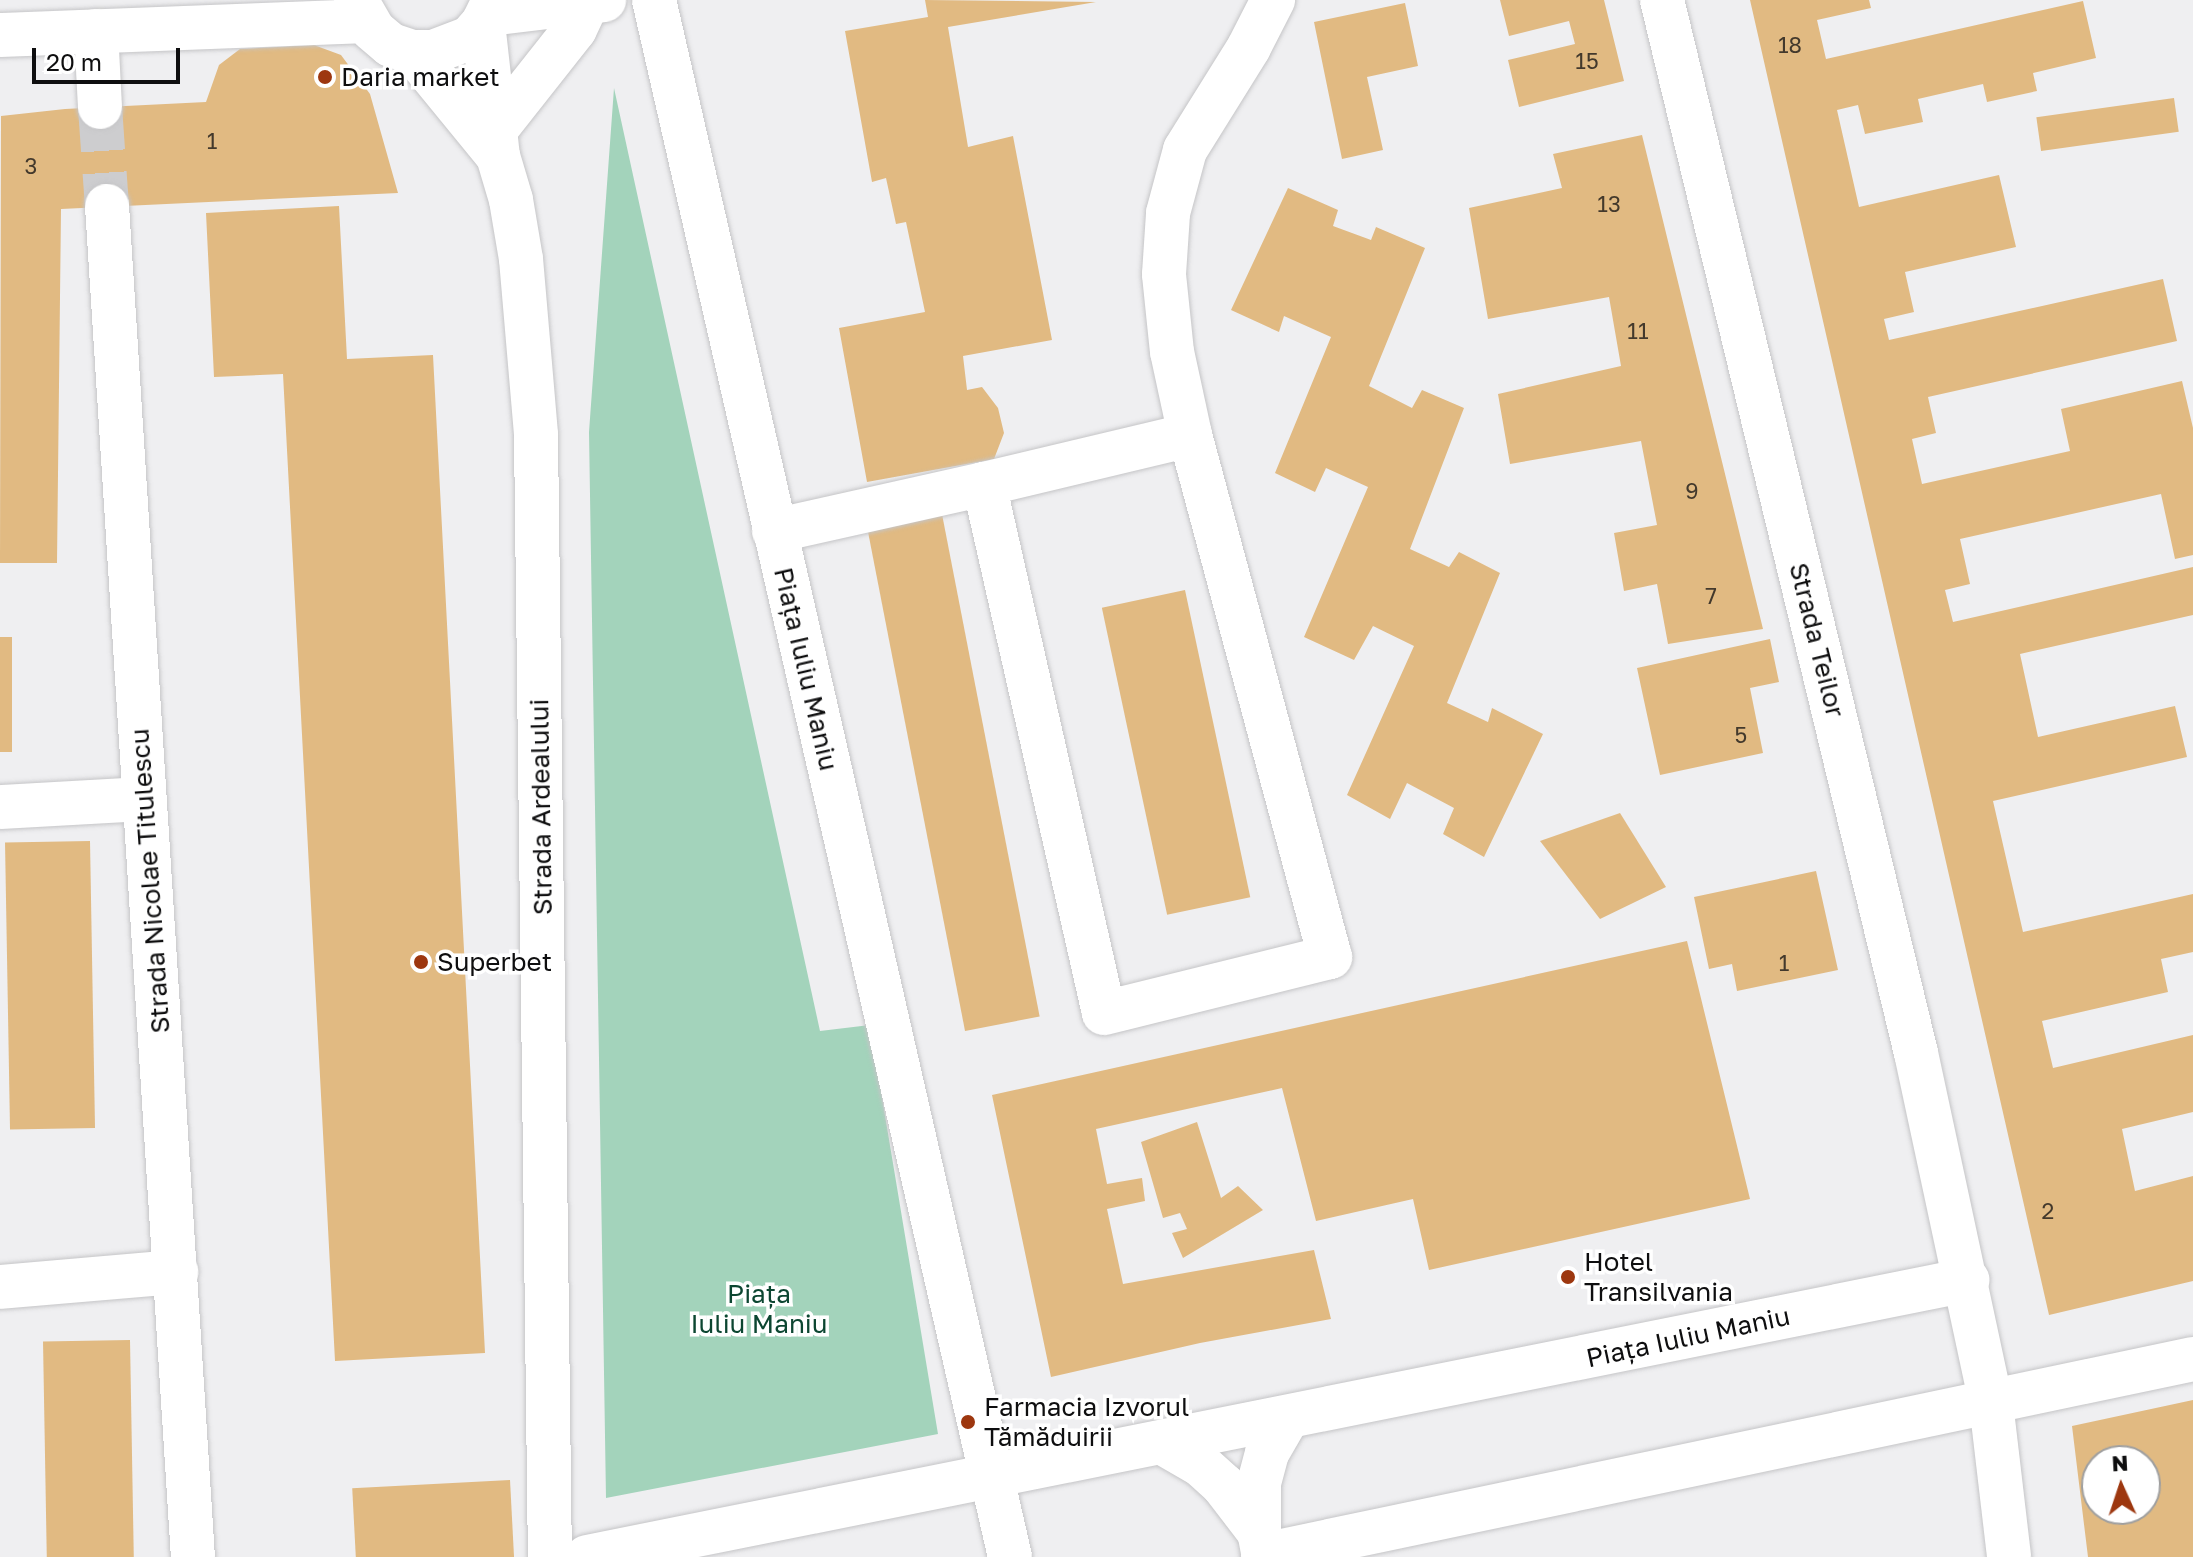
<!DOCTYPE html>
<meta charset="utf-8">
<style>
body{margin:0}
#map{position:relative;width:2193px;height:1557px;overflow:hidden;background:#efeff1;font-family:"Golos Text",sans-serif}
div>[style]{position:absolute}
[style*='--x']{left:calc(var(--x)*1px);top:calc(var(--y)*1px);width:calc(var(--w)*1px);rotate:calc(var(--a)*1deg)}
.green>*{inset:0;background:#a3d3bb}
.building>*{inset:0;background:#e1ba82;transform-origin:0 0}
.street-tunnel>*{height:44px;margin-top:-22px;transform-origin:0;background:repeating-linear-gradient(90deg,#cdcdcf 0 44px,transparent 0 66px)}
.roads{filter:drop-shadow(0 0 2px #c5c5c7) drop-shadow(0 0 2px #c5c5c7)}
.street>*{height:44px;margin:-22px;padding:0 22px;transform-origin:22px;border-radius:22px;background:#fff}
.secondary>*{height:44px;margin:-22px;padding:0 22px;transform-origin:22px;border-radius:22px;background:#fff}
.primary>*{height:44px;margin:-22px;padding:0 22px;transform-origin:22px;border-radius:22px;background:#fff}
.dots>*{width:22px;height:22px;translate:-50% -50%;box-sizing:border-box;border:4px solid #fff;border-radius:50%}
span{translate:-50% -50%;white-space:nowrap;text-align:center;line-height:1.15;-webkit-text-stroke:7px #fff;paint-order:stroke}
.number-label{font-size:22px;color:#43392c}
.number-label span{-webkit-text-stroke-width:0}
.poi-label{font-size:26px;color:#0e0e0f}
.left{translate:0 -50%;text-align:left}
.street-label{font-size:26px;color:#0e0e0f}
.park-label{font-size:26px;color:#0c4631}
.north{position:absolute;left:2081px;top:1445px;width:80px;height:80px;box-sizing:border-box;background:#fff;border:2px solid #9f9f9f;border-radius:50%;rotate:357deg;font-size:22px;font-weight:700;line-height:32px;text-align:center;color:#0e0e0f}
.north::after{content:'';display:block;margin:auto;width:28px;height:36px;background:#9d370f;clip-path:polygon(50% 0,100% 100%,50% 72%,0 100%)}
.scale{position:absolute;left:32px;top:48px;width:148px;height:36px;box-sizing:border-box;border:4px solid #0e0e0f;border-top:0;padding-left:10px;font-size:24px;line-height:28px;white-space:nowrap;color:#0e0e0f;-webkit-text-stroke:6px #fff;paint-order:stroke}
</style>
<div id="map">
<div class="green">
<div style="clip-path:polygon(614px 88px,820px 1031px,870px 1025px,938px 1434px,606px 1498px,589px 432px)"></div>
</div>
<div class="building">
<div style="clip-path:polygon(925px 0,1096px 2px,948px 27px,968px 147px,1013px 136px,1052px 340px,963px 356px,967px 390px,982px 387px,998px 408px,1004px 433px,994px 459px,867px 482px,839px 328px,925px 312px,906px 222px,896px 224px,886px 178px,872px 182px,845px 31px,928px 17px)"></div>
<div style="clip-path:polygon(1500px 0,1604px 0,1624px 81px,1519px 107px,1508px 60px,1575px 44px,1569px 21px,1509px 36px)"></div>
<div style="clip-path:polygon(1750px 0,1869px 0,1871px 8px,1817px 20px,1826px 59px,2083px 1px,2096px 58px,2033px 73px,2037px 91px,1987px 102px,1983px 84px,1918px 99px,1923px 122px,1865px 134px,1858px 105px,1837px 110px,1859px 207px,1999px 175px,2016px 247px,1905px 272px,1914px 312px,1884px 319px,1889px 340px,2163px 279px,2177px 341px,1928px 397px,1936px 433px,1912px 439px,1922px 484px,2070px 451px,2061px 409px,2182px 381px,2193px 428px,2193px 555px,2175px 559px,2161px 494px,1960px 539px,1970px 584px,1945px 590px,1953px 622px,2193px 567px,2193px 615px,2020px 654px,2038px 737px,2175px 706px,2187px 757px,1993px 801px,2023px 932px,2193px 894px,2193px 952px,2161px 959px,2168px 992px,2042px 1021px,2053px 1068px,2193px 1035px,2193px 1112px,2122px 1129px,2135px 1191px,2193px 1176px,2193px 1281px,2049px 1315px)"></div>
<div style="clip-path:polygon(1405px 3px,1418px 66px,1367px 77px,1383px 150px,1342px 159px,1314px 22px)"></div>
<div style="clip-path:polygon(314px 45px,341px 55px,370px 94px,398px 193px,61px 209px,57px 563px,0 563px,1px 116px,65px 109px,206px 102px,219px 65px,240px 49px)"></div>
<div style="left:2174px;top:98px;width:34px;height:139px;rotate:82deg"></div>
<div style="clip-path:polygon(1642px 135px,1763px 629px,1668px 644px,1657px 584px,1624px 591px,1614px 533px,1657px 525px,1641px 441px,1510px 464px,1498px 394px,1621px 366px,1609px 297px,1488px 319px,1469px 208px,1562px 188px,1553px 154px)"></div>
<div style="clip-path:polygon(1288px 188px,1338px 210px,1333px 226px,1371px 240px,1376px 227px,1425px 248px,1369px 386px,1412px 408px,1422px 390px,1464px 408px,1410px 549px,1449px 567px,1459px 552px,1500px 573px,1447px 703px,1488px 722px,1492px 708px,1543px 734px,1484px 857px,1443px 834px,1454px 808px,1407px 783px,1390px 819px,1347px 795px,1414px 646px,1373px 626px,1354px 660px,1304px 637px,1368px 487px,1326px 468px,1315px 492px,1275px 473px,1331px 337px,1284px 316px,1279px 332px,1231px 310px)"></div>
<div style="clip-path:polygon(339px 206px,347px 359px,433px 355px,485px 1353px,335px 1361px,283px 374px,214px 377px,206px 213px)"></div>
<div style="left:941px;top:509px;width:517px;height:76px;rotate:79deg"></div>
<div style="left:1185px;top:590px;width:314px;height:85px;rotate:78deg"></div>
<div style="left:0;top:637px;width:12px;height:115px"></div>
<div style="clip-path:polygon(1770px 639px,1779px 682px,1750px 688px,1763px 753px,1660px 775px,1637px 668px)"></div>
<div style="clip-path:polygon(1620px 813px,1666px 887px,1600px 919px,1540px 841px)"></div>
<div style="left:90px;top:841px;width:287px;height:85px;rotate:89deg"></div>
<div style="clip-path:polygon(1816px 871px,1838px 970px,1737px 991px,1732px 964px,1709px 969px,1694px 897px)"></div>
<div style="clip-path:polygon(1687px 941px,1750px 1199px,1429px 1270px,1413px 1199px,1316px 1221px,1282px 1088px,1096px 1129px,1107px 1184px,1142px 1178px,1145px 1201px,1107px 1209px,1123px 1284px,1314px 1250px,1331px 1319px,1200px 1343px,1051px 1377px,992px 1095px)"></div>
<div style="clip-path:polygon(1197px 1122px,1221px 1198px,1238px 1186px,1263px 1210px,1183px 1258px,1172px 1233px,1187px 1229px,1180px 1213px,1163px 1218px,1141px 1142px)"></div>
<div style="left:130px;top:1340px;width:217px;height:87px;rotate:89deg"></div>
<div style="clip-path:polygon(evenodd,2193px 1400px,2193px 1557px,2088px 1557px,2072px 1426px,2193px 1400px,2097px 1461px,2145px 1461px,2145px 1509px,2097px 1509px,2097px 1461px)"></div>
<div style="left:510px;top:1480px;width:77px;height:158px;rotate:87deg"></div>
</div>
<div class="street-tunnel">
<div style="--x:100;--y:107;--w:99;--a:86"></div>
</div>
<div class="roads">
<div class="street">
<div style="--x:654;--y:0;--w:1597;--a:77.12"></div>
<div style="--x:1662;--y:0;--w:1083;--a:76.44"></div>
<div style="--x:1916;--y:1053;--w:358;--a:77.9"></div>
<div style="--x:1991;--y:1403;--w:155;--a:83.3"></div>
<div style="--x:96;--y:31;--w:76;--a:87"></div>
<div style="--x:107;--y:206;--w:1354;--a:86.36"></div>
<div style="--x:1190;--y:435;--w:212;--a:166.6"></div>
<div style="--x:984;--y:484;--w:542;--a:77.22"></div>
<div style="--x:1104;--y:1013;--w:233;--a:-13.9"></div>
<div style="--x:1330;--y:957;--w:540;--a:-105.01"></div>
<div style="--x:1190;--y:435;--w:85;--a:-102.2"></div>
<div style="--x:1172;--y:352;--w:78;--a:-95.9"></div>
<div style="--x:1164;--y:274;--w:61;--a:-86.2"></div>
<div style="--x:1168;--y:213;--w:65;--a:-74.9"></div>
<div style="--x:1185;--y:150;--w:121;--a:-58.1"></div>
<div style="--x:1249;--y:47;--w:53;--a:-62.9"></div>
<div style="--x:774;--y:531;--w:215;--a:-12.6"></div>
<div style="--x:0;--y:807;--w:144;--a:-3.2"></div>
<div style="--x:0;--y:1287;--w:177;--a:-4.9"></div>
<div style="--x:1163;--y:1443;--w:44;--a:30.1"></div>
<div style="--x:1201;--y:1465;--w:30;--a:42"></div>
<div style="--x:1223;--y:1485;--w:59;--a:52.5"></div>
<div style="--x:1263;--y:1555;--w:950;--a:-11.9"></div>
<div style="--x:587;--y:1557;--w:1408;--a:-11.35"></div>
<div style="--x:1264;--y:1557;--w:25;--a:-101"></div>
<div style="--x:1259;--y:1532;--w:49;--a:-90"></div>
<div style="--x:1259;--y:1483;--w:31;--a:-75"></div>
<div style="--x:1267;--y:1453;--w:39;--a:-60"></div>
</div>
<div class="secondary">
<div style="--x:489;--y:14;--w:116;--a:-6.9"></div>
<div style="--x:483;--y:23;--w:134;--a:83.6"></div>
<div style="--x:498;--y:156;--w:46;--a:73.5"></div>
<div style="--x:511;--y:200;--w:60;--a:80.4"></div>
<div style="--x:521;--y:259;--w:177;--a:85.1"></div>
<div style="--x:536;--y:435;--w:1122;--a:89.29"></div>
<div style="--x:413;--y:52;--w:134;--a:50.7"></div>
<div style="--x:496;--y:129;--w:127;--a:-51.7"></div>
<div style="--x:575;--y:29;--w:29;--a:-65"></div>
</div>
<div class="primary">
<div style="--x:356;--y:0;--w:34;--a:60"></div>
<div style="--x:373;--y:30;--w:23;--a:40"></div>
<div style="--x:391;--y:45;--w:23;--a:18"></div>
<div style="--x:413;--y:52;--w:20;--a:0"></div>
<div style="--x:433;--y:52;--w:40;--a:-21"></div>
<div style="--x:470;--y:38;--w:20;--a:-49"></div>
<div style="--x:483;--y:23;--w:25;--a:-64"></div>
<div style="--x:0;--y:35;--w:365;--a:-2.2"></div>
</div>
</div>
<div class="dots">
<div style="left:325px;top:77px;background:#9d370f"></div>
<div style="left:421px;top:962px;background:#9d370f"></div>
<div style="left:1568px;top:1277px;background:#9d370f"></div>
<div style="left:968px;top:1422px;background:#9d370f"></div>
</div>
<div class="number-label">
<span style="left:1790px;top:45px">18</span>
<span style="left:1587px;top:61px">15</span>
<span style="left:212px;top:141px">1</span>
<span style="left:31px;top:166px">3</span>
<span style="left:1609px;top:204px">13</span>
<span style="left:1638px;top:331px">11</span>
<span style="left:1692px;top:491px">9</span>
<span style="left:1711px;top:596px">7</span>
<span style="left:1741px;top:735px">5</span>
<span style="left:1784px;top:963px">1</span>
<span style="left:2048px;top:1211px">2</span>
</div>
<div class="poi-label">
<span class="left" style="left:341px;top:77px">Daria market</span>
<span class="left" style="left:437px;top:962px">Superbet</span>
<span class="left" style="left:1584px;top:1277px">Hotel<br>Transilvania</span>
<span class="left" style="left:984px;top:1422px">Farmacia Izvorul<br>Tămăduirii</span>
</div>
<div class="street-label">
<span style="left:1817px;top:640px;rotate:76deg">Strada Teilor</span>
<span style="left:806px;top:669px;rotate:77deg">Piața Iuliu Maniu</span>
<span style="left:541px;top:807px;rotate:-91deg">Strada Ardealului</span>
<span style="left:150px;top:881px;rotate:-94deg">Strada Nicolae Titulescu</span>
<span style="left:1688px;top:1337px;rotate:-12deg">Piața Iuliu Maniu</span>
</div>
<div class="park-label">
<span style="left:759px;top:1309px">Piața<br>Iuliu Maniu</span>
</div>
<div class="north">N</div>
<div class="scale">20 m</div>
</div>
